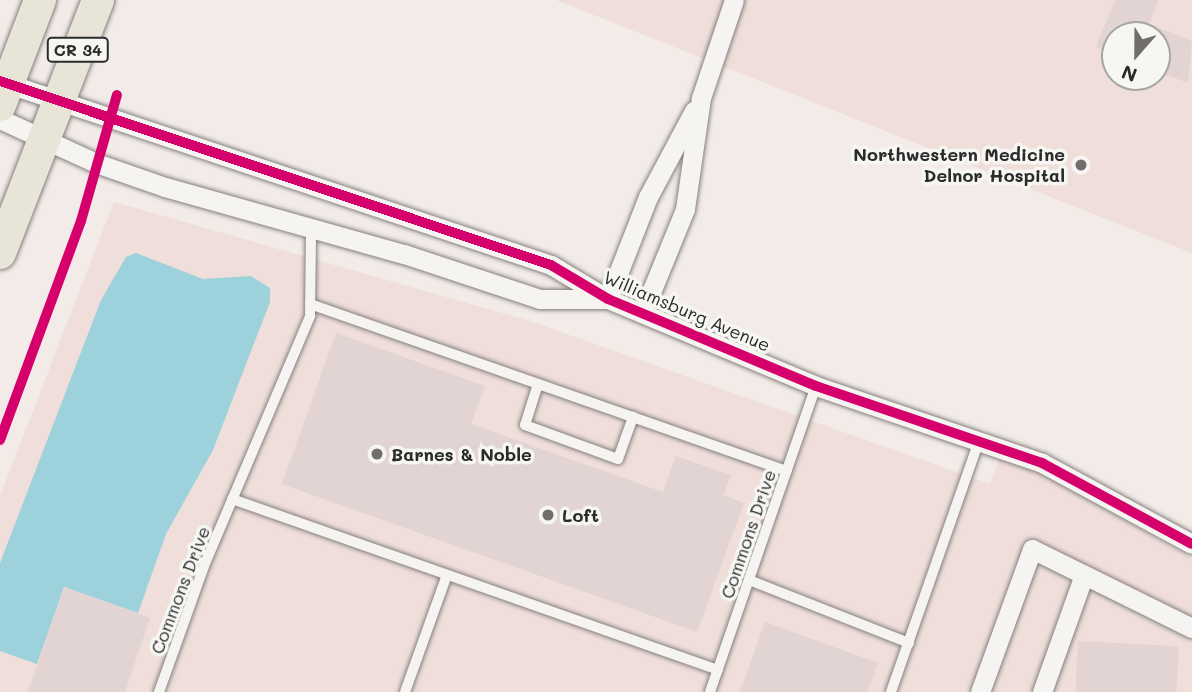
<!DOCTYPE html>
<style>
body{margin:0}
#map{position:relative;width:1192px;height:692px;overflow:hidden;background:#f2ebe8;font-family:Mali,sans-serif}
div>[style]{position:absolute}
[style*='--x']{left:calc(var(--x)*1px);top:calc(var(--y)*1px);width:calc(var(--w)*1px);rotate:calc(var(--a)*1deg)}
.built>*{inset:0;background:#efdeda}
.water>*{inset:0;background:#9dd1db}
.building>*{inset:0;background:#e2d4d2;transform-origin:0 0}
.roads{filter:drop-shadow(0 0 2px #858180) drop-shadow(0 0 2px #858180)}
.service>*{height:10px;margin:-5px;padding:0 5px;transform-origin:5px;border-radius:5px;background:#f5f4f1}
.minor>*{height:19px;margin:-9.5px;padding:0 9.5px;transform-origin:9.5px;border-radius:9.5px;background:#f5f4f1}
.primary>*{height:32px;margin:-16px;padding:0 16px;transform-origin:16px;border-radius:16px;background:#e9e4d8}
.cycleway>*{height:10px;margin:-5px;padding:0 5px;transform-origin:5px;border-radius:5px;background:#d6006c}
.dots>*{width:19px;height:19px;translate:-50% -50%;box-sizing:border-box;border:4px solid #f6f6f2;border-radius:50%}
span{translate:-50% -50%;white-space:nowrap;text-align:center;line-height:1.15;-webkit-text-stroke:7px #f6f6f2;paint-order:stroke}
.shield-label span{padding:2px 5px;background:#f6f6f2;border:2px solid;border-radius:5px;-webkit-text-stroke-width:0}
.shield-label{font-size:16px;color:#2b2b2b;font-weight:700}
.poi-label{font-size:18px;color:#2b2b2b;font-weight:700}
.right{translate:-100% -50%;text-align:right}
.left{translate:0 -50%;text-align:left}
.street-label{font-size:18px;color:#2b2b2b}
.north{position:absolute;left:1101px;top:21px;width:70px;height:70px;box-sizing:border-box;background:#f6f6f2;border:2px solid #a5a5a2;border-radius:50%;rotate:201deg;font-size:19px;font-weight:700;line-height:28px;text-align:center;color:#2b2b2b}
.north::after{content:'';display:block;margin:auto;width:24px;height:32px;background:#716e6d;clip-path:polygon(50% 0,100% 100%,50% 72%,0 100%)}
</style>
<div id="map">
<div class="built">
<div style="clip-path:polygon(evenodd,556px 0,1192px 0,1192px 253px,556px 0,1115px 35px,1157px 35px,1157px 77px,1115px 77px,1115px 35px)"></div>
<div style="clip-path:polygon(114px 202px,530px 321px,990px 484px,1003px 449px,1192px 559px,1192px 692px,0 692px,0 496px)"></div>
</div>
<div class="water">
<div style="clip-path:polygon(136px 253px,203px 279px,251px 276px,270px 288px,270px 302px,213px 450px,166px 534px,138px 613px,64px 587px,37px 664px,0 651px,0 563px,101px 300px,126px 257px)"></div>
</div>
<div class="building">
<div style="clip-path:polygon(1115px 0,1158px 0,1149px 24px,1192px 41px,1188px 83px,1157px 71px,1157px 35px,1115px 35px,1115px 55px,1096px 47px)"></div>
<div style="clip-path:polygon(336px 333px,485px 386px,471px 424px,547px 451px,663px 492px,676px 456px,731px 475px,723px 495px,744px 503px,697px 632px,282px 484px)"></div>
<div style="clip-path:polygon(64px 587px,150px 618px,125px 692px,28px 692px)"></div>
<div style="clip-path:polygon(765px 622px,878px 663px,868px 692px,740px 692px)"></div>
<div style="left:1078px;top:641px;width:101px;height:51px;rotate:3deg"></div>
</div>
<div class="roads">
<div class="service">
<div style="--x:310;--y:304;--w:505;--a:19.3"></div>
<div style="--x:538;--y:384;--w:43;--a:107.6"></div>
<div style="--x:525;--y:425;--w:99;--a:20.1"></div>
<div style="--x:618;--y:459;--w:45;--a:-70.3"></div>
<div style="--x:232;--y:499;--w:515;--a:19.38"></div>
<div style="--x:749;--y:580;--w:172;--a:21.5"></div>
<div style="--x:159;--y:692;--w:134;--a:-70.3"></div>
<div style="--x:204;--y:566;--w:272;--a:-67"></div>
<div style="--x:310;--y:316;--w:88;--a:-89.3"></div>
<div style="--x:405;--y:692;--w:124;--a:-70.3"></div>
<div style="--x:710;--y:692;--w:324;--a:-70.9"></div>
<div style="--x:891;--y:692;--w:263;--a:-70.7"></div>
</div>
<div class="minor">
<div style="--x:0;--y:81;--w:581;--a:18.47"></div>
<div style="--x:551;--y:265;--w:66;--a:30.8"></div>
<div style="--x:608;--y:299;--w:225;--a:22.7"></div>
<div style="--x:816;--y:386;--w:239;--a:18.8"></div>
<div style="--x:1042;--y:463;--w:170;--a:28.4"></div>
<div style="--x:0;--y:119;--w:106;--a:24.6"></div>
<div style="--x:96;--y:163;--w:73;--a:19.2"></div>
<div style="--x:165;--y:187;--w:248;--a:15.7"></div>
<div style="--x:404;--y:254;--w:143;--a:18.3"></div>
<div style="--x:540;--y:299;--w:66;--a:0"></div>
<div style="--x:608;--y:299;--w:110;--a:-68.6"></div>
<div style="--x:648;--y:197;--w:98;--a:-61.9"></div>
<div style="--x:643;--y:312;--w:111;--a:-67.8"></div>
<div style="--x:685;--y:209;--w:112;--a:-81.8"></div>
<div style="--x:701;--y:98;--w:103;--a:-71.4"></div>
<div style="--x:980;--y:692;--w:152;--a:-70"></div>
<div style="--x:1032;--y:549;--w:178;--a:26.3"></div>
<div style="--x:1042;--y:692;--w:124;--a:-70.3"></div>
</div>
<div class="primary">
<div style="--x:0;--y:105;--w:112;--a:-69.1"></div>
<div style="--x:0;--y:253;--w:271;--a:-68.8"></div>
</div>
</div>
<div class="cycleway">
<div style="--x:0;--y:81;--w:581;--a:18.47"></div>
<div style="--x:551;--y:265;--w:66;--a:30.8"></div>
<div style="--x:608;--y:299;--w:225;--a:22.7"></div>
<div style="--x:816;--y:386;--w:239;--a:18.8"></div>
<div style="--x:1042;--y:463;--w:170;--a:28.4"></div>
<div style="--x:0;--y:440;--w:233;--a:-69.7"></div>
<div style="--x:81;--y:221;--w:131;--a:-74.1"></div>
</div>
<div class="dots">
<div style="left:1081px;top:165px;background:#716e6d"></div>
<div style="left:377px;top:454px;background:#716e6d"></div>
<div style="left:548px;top:515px;background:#716e6d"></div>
</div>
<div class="shield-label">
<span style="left:78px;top:50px">CR 34</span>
</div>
<div class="poi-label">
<span class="right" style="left:1065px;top:165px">Northwestern Medicine<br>Delnor Hospital</span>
<span class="left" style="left:391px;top:454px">Barnes &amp; Noble</span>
<span class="left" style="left:562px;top:515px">Loft</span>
</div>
<div class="street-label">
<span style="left:687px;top:311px;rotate:23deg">Williamsburg Avenue</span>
<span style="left:748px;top:534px;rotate:-71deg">Commons Drive</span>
<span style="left:180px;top:590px;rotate:-69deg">Commons Drive</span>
</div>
<div class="north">N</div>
</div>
